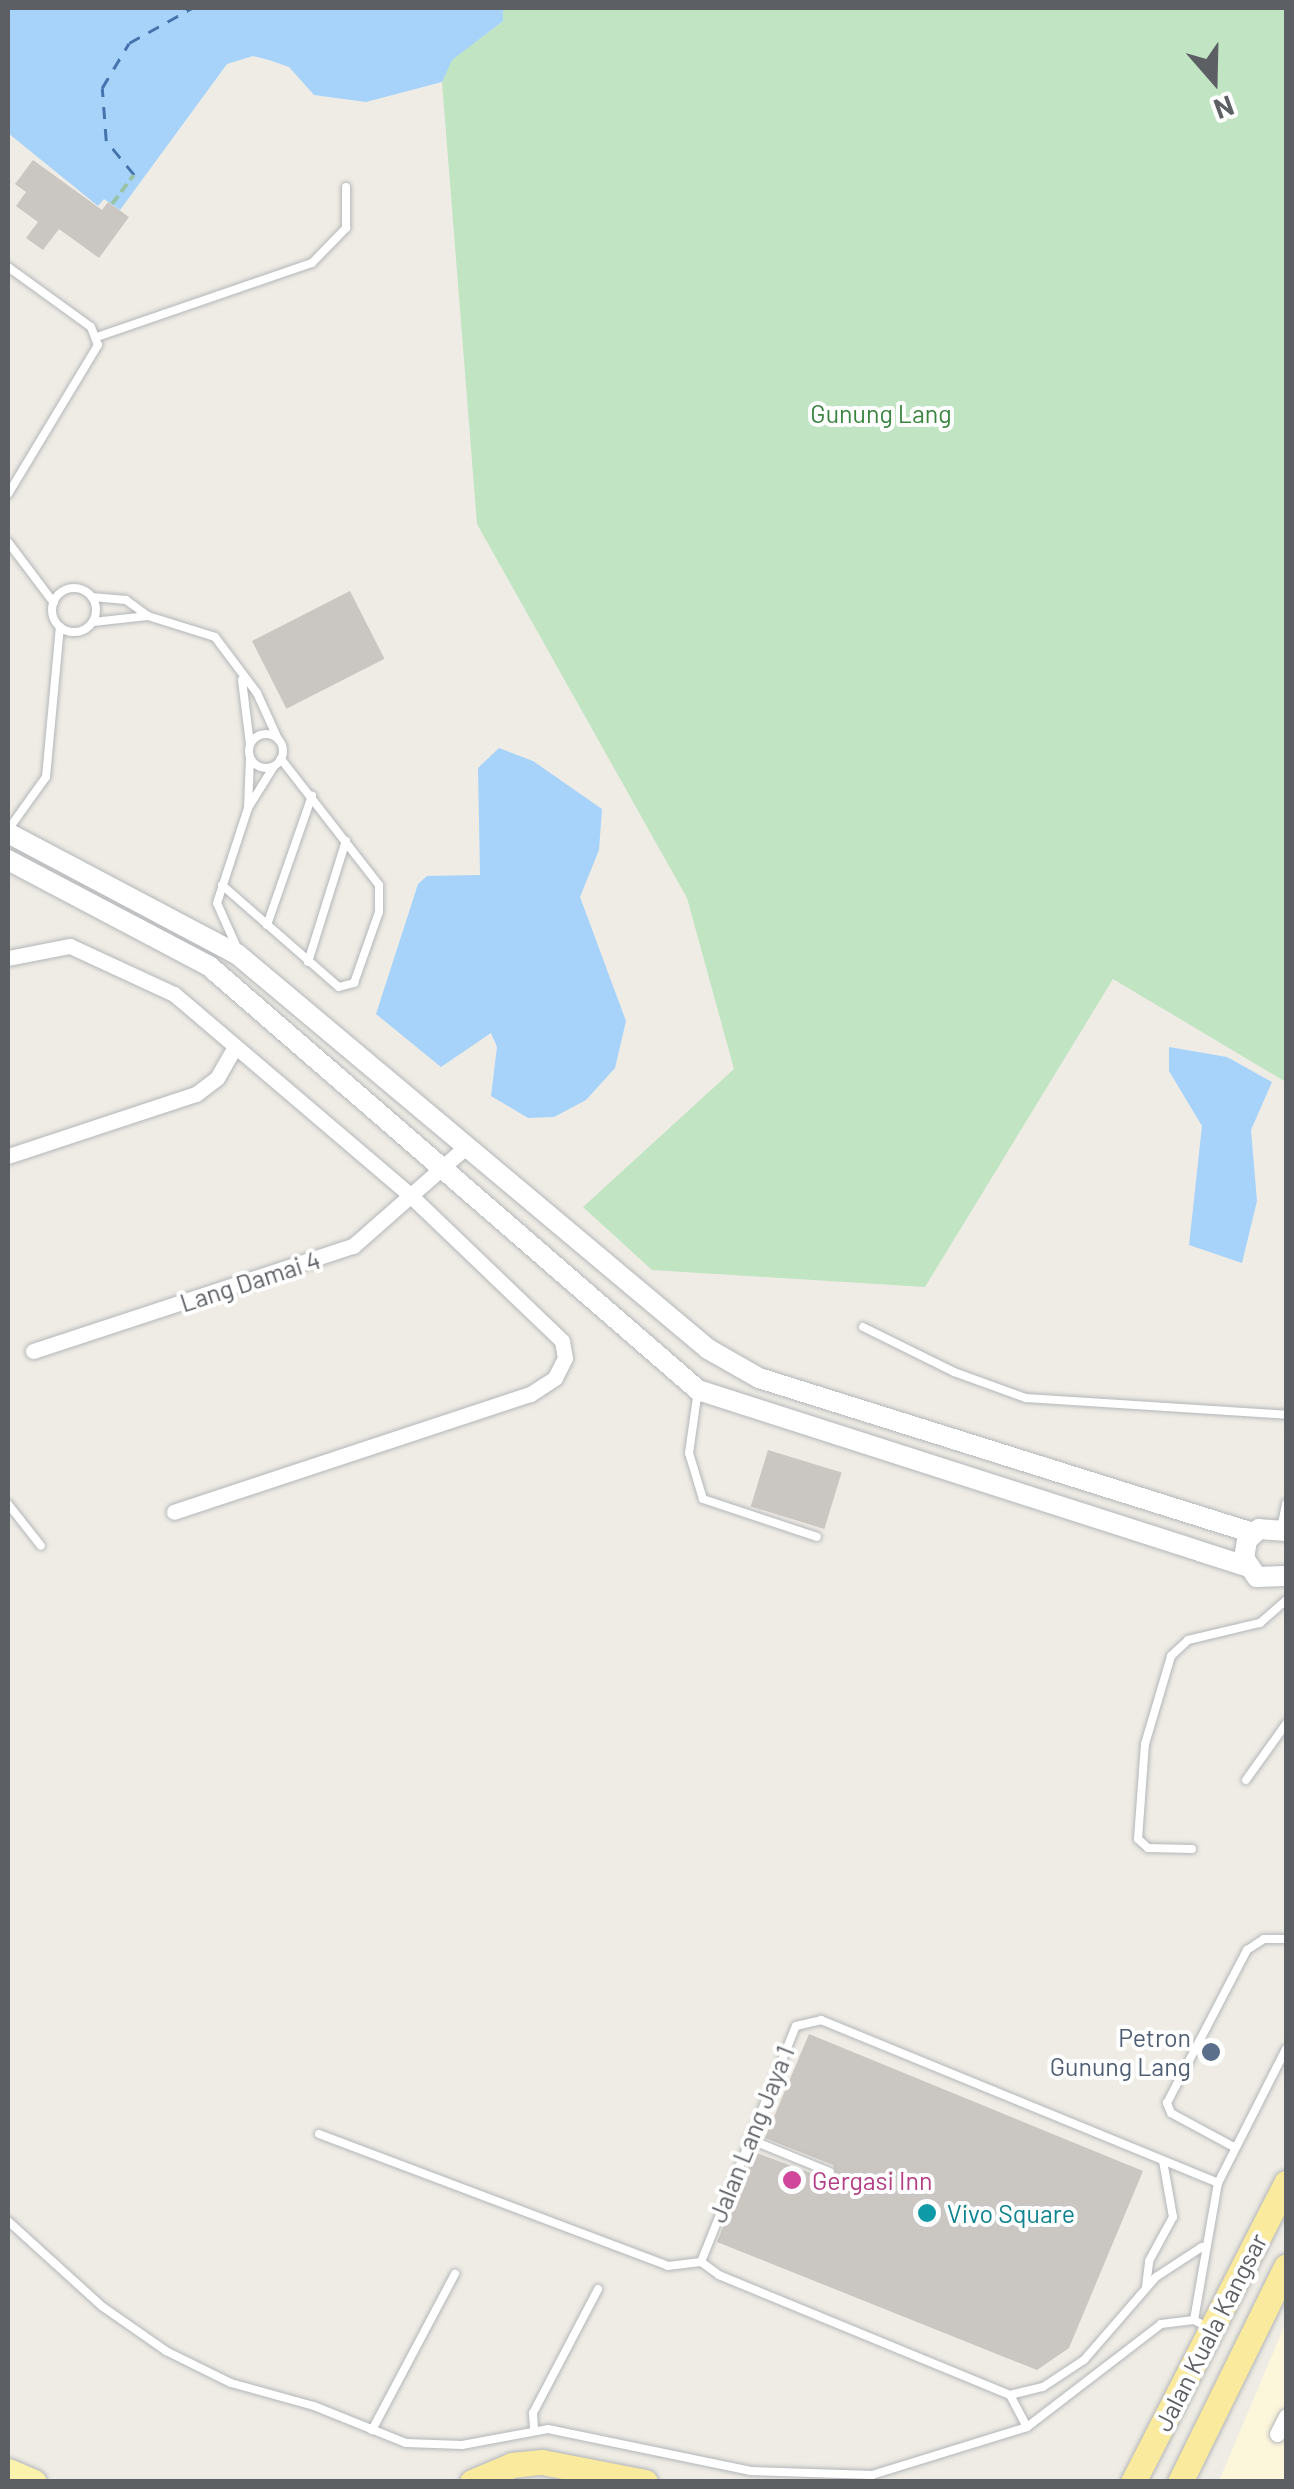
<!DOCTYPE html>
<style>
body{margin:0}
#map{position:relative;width:1294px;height:2489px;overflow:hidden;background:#eeece4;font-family:Barlow,sans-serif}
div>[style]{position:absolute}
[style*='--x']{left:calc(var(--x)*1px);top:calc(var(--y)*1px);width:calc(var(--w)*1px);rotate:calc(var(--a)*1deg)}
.commercial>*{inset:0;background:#fcf6db}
.green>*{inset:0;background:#c1e4c3}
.water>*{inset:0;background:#a7d3fb}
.ferry>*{height:2.5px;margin-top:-1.25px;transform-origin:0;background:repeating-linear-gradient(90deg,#4473ad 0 12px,transparent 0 22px)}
.building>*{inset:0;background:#cac6c1;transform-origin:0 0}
.path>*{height:4px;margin-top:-2px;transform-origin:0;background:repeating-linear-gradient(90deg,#99c3a7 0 10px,transparent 0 15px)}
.roads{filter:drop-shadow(0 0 2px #b4b6ba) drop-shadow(0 0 2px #b4b6ba)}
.service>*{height:8px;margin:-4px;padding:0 4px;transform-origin:4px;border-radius:4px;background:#fff}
.service>.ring{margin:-4px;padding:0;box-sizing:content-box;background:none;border:8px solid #fff;border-radius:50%}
.minor>*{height:15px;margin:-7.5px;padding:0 7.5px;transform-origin:7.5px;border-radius:7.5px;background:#fff}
.tertiary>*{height:20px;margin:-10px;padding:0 10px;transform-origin:10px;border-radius:10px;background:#fff}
.primary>*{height:25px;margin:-12.5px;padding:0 12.5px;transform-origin:12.5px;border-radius:12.5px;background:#fbf2ac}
.trunk>*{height:25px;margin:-12.5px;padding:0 12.5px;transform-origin:12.5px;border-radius:12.5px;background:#faea9e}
.dots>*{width:28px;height:28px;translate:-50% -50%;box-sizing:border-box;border:5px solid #fff;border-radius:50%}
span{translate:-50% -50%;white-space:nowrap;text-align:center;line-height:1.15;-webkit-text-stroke:8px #fff;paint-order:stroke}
.park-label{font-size:25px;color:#398540}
.street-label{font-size:25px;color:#5c5f64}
.service-label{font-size:25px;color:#4e5e75}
.right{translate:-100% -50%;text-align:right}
.hotel-label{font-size:25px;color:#b23c85}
.left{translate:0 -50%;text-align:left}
.culture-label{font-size:25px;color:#0d838f}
.frame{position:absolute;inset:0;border:10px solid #5c5f64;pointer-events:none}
.north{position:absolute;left:1164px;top:30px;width:100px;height:100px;-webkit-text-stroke:8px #fff;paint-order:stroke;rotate:160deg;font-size:28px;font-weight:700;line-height:40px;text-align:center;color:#5c5f64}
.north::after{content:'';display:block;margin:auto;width:35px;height:45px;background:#5c5f64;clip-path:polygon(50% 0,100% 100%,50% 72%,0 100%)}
</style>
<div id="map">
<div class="commercial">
<div style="clip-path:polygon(1286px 2322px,1286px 2481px,1219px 2481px)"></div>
</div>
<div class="green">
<div style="clip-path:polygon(503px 8px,1286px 8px,1286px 1082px,1113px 979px,925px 1287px,652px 1270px,583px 1207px,734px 1069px,687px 898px,477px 524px,442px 82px,451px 60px,503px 21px)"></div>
</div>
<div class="water">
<div style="clip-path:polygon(8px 8px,503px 8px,503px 21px,452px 60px,442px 82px,366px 102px,314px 95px,289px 67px,269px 60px,253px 56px,227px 64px,120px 210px,104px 199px,98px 206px,8px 133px)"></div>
<div style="clip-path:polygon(499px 748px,533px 761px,602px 809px,599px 850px,580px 897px,626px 1021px,615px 1068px,586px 1100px,554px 1117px,528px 1118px,491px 1096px,497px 1047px,491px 1033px,441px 1067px,376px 1014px,418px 884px,427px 876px,480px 875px,478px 768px)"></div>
<div style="clip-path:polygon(1169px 1047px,1227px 1057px,1272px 1082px,1251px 1130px,1257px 1201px,1242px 1263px,1189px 1245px,1202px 1126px,1169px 1071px)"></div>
</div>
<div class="ferry">
<div style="--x:134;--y:175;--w:44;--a:-129.5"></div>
<div style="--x:106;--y:141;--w:53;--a:-94.3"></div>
<div style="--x:102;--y:88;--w:52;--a:-59"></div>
<div style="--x:129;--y:43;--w:72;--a:-29.1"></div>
</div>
<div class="building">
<div style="clip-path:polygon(33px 160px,102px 210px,108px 202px,129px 217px,99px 258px,59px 229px,43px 250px,26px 238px,38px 222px,16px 206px,26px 192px,15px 184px)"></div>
<div style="left:350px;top:591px;width:76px;height:110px;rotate:63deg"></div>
<div style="left:768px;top:1450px;width:77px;height:59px;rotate:17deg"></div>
<div style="clip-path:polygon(809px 2034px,1143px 2171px,1069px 2348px,1037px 2370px,717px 2242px,754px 2152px,827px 2179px,836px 2176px,833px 2165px,765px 2138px)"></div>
</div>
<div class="path">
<div style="--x:112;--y:204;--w:36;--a:-53"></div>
</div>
<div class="roads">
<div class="service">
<div style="--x:8;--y:267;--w:102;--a:35.9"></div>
<div style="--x:91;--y:327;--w:19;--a:69"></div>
<div style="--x:98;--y:345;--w:174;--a:121.1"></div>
<div style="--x:97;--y:337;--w:227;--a:-19"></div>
<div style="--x:312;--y:263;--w:49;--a:-45.8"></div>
<div style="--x:346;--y:228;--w:41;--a:-90"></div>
<div style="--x:8;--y:542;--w:76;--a:53"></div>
<div class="ring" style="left:52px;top:588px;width:36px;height:36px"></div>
<div style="--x:92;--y:597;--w:34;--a:5"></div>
<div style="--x:126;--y:600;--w:27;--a:36"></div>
<div style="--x:148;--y:616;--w:70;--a:17.4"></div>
<div style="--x:215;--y:637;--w:70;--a:53.1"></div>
<div style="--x:257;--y:693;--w:51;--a:65.5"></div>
<div style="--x:93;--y:622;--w:55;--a:-6.2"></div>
<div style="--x:242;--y:680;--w:64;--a:82.9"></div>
<div class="ring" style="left:249px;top:734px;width:26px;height:26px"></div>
<div style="--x:248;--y:808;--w:50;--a:-87.7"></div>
<div style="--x:8;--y:830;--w:65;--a:-54.4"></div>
<div style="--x:46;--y:777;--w:151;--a:-84.7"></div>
<div style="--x:222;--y:885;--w:155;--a:41.1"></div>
<div style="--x:339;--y:987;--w:16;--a:-15"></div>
<div style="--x:354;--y:983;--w:75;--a:-70.6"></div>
<div style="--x:379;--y:912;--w:27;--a:-90"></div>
<div style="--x:379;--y:885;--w:160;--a:-127.9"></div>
<div style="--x:267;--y:925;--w:137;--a:-70.8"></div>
<div style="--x:238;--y:950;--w:51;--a:-114.1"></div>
<div style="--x:217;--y:903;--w:100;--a:-71.9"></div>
<div style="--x:248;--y:808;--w:49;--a:-58.2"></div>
<div style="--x:308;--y:962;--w:127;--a:-72.6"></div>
<div style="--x:863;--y:1327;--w:102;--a:26.3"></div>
<div style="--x:954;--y:1372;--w:77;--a:19.9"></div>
<div style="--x:1026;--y:1398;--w:261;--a:3.7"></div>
<div style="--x:698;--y:1390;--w:64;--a:98.1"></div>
<div style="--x:689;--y:1453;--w:48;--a:73.1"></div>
<div style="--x:703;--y:1499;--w:120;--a:18.4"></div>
<div style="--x:8;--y:1504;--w:53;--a:51.8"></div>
<div style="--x:1281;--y:1528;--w:25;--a:-78"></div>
<div style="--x:1246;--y:1780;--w:69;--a:-54.5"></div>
<div style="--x:1192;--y:1849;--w:44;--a:-178.7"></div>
<div style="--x:1148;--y:1848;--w:13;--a:-138"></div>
<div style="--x:1138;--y:1839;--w:95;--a:-85.8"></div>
<div style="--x:1145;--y:1744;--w:92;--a:-73.5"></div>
<div style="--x:1171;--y:1656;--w:23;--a:-43"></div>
<div style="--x:1188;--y:1640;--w:74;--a:-13.3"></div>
<div style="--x:1260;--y:1623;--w:35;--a:-41"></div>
<div style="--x:319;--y:2134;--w:373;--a:20.7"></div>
<div style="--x:668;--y:2266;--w:33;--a:-7"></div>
<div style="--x:749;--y:2139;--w:87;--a:22.2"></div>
<div style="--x:1232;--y:2146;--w:69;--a:-151.6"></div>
<div style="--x:1171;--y:2113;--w:11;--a:-112"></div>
<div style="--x:1167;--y:2103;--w:173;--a:-62.4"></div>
<div style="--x:1247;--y:1950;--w:20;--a:-33"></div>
<div style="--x:1264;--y:1939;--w:22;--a:0"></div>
<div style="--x:8;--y:2221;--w:128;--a:42.2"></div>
<div style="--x:103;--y:2307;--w:77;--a:34.9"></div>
<div style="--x:166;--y:2351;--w:72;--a:26.2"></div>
<div style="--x:231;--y:2383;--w:86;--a:15.5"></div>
<div style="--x:314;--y:2406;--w:99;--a:21.9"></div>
<div style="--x:406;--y:2443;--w:56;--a:2"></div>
<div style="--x:462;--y:2445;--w:87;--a:-10.5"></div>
<div style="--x:548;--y:2429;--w:206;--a:11.7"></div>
<div style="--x:750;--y:2471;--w:122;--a:1.9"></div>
<div style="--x:872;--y:2475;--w:162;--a:-17.2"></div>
<div style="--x:1027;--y:2427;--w:169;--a:-37.5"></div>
<div style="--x:1161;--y:2324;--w:33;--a:-7"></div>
<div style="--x:1194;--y:2320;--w:15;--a:28"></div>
<div style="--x:1146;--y:2287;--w:26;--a:-83"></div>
<div style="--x:1149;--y:2261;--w:50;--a:-61.4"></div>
<div style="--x:1173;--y:2217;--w:57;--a:-100.1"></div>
<div style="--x:1194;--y:2320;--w:139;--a:-80.1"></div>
<div style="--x:1218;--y:2183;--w:150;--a:-63.1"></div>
<div style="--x:1010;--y:2395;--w:34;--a:-14"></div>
<div style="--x:1043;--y:2387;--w:49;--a:-33.4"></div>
<div style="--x:1084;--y:2360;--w:110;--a:-49.1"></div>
<div style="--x:1156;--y:2277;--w:55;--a:-33.1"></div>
<div style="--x:1027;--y:2427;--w:36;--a:-118"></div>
<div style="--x:1010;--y:2395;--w:315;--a:-157.6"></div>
<div style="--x:719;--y:2275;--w:22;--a:-144"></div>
<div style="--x:701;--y:2262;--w:254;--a:-68.1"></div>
<div style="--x:796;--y:2026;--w:26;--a:-13"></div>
<div style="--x:821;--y:2020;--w:429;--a:22.3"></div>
<div style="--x:534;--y:2428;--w:15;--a:-94"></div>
<div style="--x:533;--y:2413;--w:140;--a:-62.3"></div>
<div style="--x:372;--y:2430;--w:177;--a:-62"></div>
</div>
<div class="minor">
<div style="--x:8;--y:958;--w:63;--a:-11"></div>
<div style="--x:70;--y:946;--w:115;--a:24.8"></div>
<div style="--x:174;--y:994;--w:311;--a:40.4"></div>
<div style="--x:411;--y:1196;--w:209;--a:43.8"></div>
<div style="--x:562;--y:1341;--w:17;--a:80"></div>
<div style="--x:565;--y:1358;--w:22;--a:117"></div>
<div style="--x:555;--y:1378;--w:30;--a:147"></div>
<div style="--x:530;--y:1394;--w:375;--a:161.7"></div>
<div style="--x:8;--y:1156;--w:198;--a:-18.3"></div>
<div style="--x:196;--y:1094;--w:26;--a:-37"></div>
<div style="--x:217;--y:1078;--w:36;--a:-60"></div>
<div style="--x:33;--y:1351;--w:337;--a:-18.2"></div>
<div style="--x:353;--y:1246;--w:152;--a:-41.3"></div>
<div style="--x:1277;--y:2434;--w:20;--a:-63"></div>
</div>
<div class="tertiary">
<div style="--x:8;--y:833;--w:259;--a:27.9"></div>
<div style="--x:237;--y:954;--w:615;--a:39.98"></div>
<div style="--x:708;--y:1349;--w:59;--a:29.6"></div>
<div style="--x:759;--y:1378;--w:518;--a:17.42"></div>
<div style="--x:8;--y:860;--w:227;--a:27.8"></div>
<div style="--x:209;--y:966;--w:647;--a:40.93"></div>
<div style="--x:698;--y:1390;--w:576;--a:17.81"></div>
<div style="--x:1286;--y:1531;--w:27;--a:-176"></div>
<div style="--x:1259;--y:1529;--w:16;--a:137"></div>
<div style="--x:1247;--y:1540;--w:18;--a:99"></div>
<div style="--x:1244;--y:1558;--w:23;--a:56"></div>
<div style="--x:1257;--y:1577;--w:29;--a:-2"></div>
</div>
<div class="primary">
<div style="--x:8;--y:2471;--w:28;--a:23"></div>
</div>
<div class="trunk">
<div style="--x:472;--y:2482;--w:43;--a:-23"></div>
<div style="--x:512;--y:2465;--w:30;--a:-6"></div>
<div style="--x:542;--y:2462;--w:105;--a:11"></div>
<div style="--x:1133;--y:2482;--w:336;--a:-62.9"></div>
<div style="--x:1180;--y:2482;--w:240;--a:-63.8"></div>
</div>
</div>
<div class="dots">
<div style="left:1211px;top:2052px;background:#5c6f8a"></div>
<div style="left:792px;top:2180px;background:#d1479c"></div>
<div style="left:927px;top:2213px;background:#0f9aa8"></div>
</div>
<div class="park-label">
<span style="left:881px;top:413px">Gunung Lang</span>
</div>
<div class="street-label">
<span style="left:250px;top:1281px;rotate:-18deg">Lang Damai 4</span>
<span style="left:751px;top:2134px;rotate:-68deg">Jalan Lang Jaya 1</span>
<span style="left:1210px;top:2332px;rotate:-63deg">Jalan Kuala Kangsar</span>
</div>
<div class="service-label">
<span class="right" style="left:1191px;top:2052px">Petron<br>Gunung Lang</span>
</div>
<div class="hotel-label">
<span class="left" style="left:812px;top:2180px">Gergasi Inn</span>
</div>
<div class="culture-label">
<span class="left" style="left:947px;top:2213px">Vivo Square</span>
</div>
<div class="frame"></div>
<div class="north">N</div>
</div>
